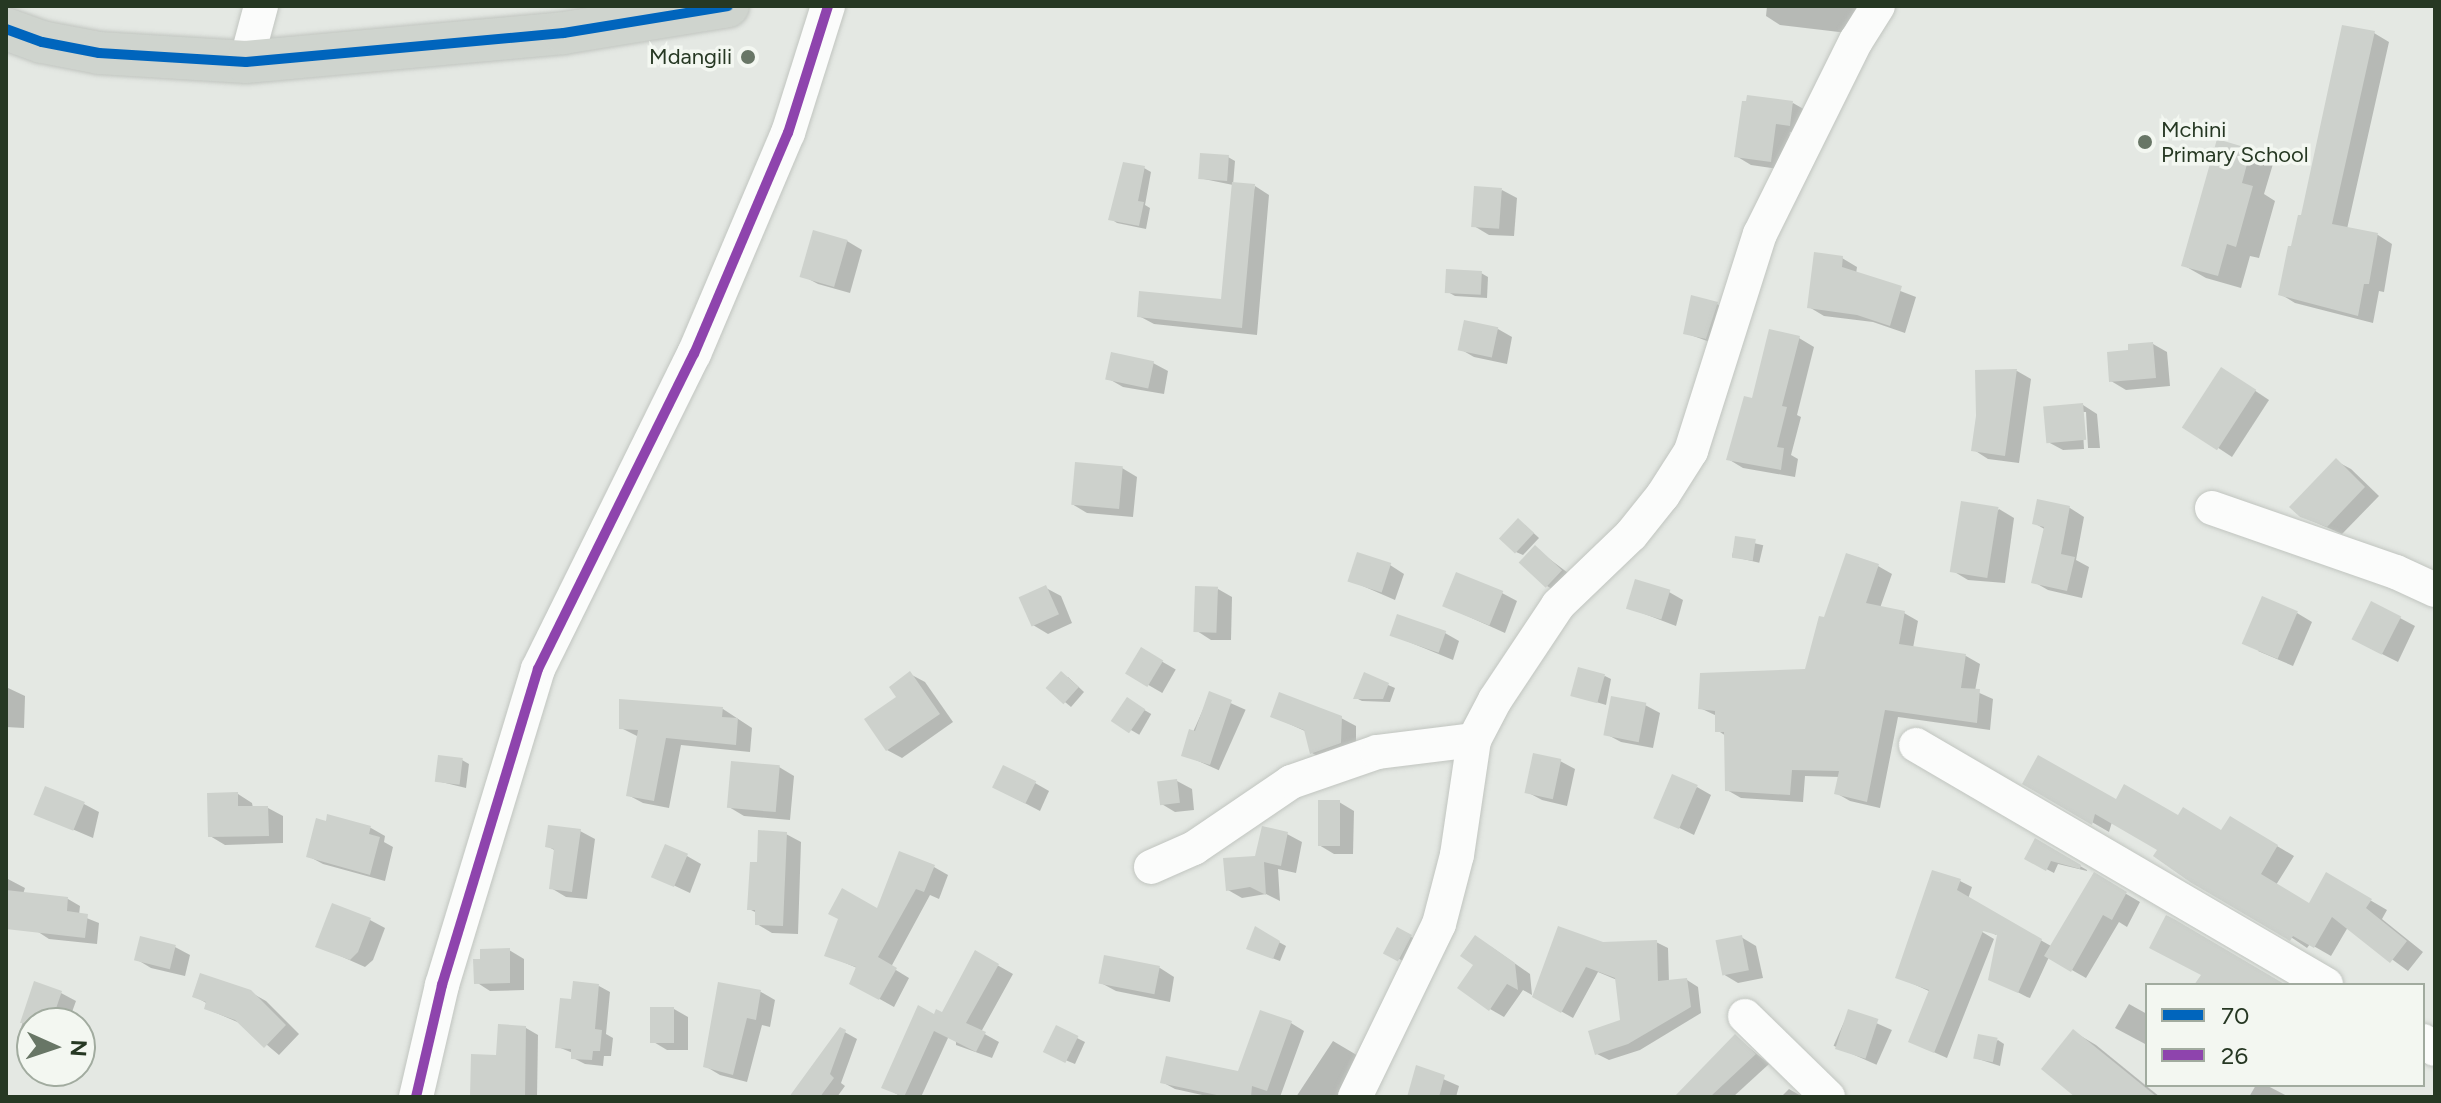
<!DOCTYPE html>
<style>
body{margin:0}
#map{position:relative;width:2441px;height:1103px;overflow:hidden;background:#e4e8e3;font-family:Figtree,sans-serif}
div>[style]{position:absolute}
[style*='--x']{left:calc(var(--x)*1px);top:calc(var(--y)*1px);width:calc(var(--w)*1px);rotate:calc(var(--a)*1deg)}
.shadow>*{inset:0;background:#0003;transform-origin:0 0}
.building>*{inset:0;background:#cdd1cc;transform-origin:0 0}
.roads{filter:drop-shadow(0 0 2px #c1c5c0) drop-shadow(0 0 2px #c1c5c0)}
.minor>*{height:34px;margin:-17px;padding:0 17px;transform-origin:17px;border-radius:17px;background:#fbfcfb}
.major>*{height:42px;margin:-21px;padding:0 21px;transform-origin:21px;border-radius:21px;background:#cfd4ce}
.bus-1>*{height:10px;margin:-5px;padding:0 5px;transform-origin:5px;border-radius:5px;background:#0065bd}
.bus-2>*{height:10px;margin:-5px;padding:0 5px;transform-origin:5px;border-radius:5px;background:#8e44ad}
.dots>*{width:22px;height:22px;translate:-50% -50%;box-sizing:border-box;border:4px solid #f3f7f1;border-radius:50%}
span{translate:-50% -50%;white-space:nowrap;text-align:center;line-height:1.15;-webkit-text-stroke:7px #f3f7f1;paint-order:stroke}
.poi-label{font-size:22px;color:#263823}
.right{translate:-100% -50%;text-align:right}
.left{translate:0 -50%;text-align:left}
.frame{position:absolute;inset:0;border:8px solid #263823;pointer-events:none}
.legend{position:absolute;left:2145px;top:983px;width:280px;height:104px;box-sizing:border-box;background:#f3f7f1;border:2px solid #a1ab9f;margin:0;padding:10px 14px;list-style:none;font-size:24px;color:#263823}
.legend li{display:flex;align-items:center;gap:16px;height:40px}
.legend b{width:40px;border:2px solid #a1ab9f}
.north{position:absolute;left:16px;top:1007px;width:80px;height:80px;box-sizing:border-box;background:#f3f7f1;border:2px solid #a1ab9f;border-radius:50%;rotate:93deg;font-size:22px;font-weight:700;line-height:32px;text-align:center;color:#263823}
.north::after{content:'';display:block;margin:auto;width:28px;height:36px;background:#687666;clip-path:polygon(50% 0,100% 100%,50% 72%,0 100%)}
</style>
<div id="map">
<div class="shadow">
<div style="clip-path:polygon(1767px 6px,1863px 6px,1856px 34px,1780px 25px,1766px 16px)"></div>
<div style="clip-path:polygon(2374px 33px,2389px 42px,2347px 229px,2378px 235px,2392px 244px,2384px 292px,2379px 291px,2373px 323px,2295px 303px,2280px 294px,2302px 218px)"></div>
<div style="clip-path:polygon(1793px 103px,1807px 111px,1804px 133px,1790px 132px,1786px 170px,1751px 165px,1736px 156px)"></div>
<div style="clip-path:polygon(2250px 151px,2273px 164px,2264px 194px,2275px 201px,2259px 258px,2250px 256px,2241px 288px,2206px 278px,2183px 265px)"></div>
<div style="clip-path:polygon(1228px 157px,1235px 161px,1233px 185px,1199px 178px)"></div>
<div style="clip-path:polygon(1144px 168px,1151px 172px,1145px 205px,1150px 208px,1146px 229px,1117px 223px,1111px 219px)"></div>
<div style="clip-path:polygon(1255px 186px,1269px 195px,1257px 335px,1154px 324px,1139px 316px,1223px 302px)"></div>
<div style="clip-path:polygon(1502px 190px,1517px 198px,1514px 236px,1489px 235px,1474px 226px)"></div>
<div style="clip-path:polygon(847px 241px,862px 250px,850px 293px,818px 284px,803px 276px)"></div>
<div style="clip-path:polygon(1842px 258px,1857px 267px,1856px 274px,1916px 297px,1905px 333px,1873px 322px,1824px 316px,1809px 307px)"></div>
<div style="clip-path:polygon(1481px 273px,1488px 277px,1487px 298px,1455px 296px,1448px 292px)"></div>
<div style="clip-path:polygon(1717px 304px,1731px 312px,1721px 346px,1685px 333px)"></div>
<div style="clip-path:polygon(1498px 329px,1512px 337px,1507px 364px,1474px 357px,1460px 349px)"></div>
<div style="clip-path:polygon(1799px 338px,1814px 347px,1797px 415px,1801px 417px,1791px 455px,1798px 459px,1795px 477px,1743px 468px,1728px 459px,1754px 400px)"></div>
<div style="clip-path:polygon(2153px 344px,2167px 352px,2170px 386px,2126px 390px,2111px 381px,2130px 352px)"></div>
<div style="clip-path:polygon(1153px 363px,1168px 371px,1164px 394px,1123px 387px,1109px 379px)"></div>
<div style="clip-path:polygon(2017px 371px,2031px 379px,2019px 463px,1988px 459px,1974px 450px,1978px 416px,1977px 372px)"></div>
<div style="clip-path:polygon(2236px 378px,2269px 400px,2232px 457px,2185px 426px)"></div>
<div style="clip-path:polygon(2083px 405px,2097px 414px,2100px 448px,2088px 448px,2086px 412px,2082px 412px,2084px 449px,2063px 450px,2048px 442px)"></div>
<div style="clip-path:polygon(2336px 461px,2351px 469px,2379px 496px,2342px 534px,2301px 516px)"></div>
<div style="clip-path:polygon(1122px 468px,1137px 477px,1133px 517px,1087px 513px,1072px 504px)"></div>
<div style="clip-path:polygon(2039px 501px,2070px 508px,2084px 517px,2076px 560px,2089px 567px,2082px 598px,2048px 590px,2034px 582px,2046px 530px,2034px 523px)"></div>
<div style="clip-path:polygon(1999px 509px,2014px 518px,2005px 583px,1968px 580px,1953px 571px)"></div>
<div style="clip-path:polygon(1525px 525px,1539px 538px,1523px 555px,1516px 552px)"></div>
<div style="left:1736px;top:539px;width:28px;height:18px;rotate:13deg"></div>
<div style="clip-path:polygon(1535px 548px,1576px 579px,1562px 595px,1547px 586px)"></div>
<div style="clip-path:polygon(1390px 565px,1404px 574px,1395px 600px,1349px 580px)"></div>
<div style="clip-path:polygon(1878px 566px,1892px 574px,1880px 608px,1904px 613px,1918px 621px,1913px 648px,1966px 656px,1980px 664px,1975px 691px,1993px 699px,1990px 730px,1898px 717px,1880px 808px,1850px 801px,1836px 793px,1840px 777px,1805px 776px,1803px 802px,1741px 798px,1727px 790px,1726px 736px,1717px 730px,1717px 716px,1700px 708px,1806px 671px,1825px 619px)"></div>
<div style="clip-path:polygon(1046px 588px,1061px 596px,1072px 623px,1048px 634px,1033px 625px)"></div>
<div style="clip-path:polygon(1218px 589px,1232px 597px,1231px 640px,1211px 640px,1197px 631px)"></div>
<div style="clip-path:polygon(1669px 592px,1683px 600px,1676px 626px,1629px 608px)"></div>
<div style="clip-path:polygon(1502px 593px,1517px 601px,1505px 633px,1445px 606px)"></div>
<div style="clip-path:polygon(2297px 613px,2312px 622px,2293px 666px,2258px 651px)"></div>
<div style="clip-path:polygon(2400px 618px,2415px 626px,2398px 662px,2370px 648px)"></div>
<div style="clip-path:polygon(1445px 633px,1459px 641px,1453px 660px,1392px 635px)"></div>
<div style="left:1142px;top:650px;width:39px;height:27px;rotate:30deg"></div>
<div style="clip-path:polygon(910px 674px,925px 682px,953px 722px,902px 758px,887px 750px,898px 697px)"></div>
<div style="clip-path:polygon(1365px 675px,1395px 688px,1390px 702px,1362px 701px,1356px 698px)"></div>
<div style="clip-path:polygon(1605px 676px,1611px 679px,1606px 705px,1573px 695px)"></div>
<div style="clip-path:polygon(1068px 677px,1084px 692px,1071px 707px,1048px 688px)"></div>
<div style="clip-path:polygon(6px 687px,25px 696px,24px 728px,6px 727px)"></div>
<div style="left:1210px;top:694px;width:39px;height:66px;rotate:24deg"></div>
<div style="left:1127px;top:700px;width:28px;height:24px;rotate:30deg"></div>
<div style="clip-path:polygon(1645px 705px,1660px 713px,1653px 748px,1621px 742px,1606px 734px)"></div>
<div style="clip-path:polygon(723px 709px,752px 728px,750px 752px,681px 745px,669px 808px,643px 803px,628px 795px,639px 737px,621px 728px)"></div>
<div style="clip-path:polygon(1272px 716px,1341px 718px,1356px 726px,1356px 751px,1326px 761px,1312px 753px,1307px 732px)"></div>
<div style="clip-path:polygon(462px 760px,469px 764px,466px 788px,437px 781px)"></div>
<div style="clip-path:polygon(1560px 761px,1575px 769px,1567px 806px,1542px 800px,1527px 792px)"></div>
<div style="clip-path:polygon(779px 767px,794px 776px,790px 820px,744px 816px,729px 807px)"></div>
<div style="clip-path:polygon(1177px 781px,1192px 789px,1194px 810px,1175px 812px,1160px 803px)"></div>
<div style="clip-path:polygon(1035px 783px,1049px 791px,1040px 811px,1009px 795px)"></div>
<div style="clip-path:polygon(2024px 783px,2117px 802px,2222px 833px,2231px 819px,2294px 856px,2276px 885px,2310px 905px,2327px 875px,2387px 910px,2382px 919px,2423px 952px,2408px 971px,2348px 927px,2331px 956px,2310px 944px,2307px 948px,2160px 849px,2112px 822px,2109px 832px)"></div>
<div style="clip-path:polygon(1697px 787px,1711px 795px,1694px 835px,1657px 817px)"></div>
<div style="clip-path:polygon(238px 794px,252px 803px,253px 808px,268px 808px,283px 816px,283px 843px,225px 845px,210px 836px)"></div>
<div style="clip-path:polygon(1339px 802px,1354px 811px,1353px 854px,1334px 854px,1319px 845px)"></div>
<div style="clip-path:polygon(84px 804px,99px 812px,93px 838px,37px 814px)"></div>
<div style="clip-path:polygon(329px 816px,371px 828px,385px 836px,384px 842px,393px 847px,385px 881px,323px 864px,308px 856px)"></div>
<div style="clip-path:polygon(580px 831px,595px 839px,587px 899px,566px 897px,551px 888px,556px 851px,547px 846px)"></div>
<div style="clip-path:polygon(786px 834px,801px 842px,798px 934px,772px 933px,757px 924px,757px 913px,749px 909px,759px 864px)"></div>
<div style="clip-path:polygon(1287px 834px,1302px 842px,1296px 873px,1278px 869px,1280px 901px,1266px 894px,1242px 898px,1228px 890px,1257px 858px)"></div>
<div style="clip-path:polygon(2036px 841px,2087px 870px,2087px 871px,2058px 864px,2054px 873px,2027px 859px)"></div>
<div style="clip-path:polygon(687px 856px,701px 864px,690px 893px,654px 876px)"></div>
<div style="clip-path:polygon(934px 867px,948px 875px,939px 899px,930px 895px,891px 967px,909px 978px,894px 1007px,851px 983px,857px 968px,827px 955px)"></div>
<div style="clip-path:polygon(2094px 875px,2140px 902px,2127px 927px,2119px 922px,2086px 978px,2049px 957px,2030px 998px,2027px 997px,2000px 983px,1998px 931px,1996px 935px,1976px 924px,1974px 927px,1994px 939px,1947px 1058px,1911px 1042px,1931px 992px,1898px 977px,1960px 881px,1972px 887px,1968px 899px,2051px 946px)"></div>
<div style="clip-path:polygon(6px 878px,25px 888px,23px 894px,68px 899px,80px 906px,79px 915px,99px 923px,97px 944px,49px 939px,6px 911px)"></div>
<div style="clip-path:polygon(370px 920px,385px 928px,373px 960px,365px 967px,318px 946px)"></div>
<div style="clip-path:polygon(1256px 929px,1286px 946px,1280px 961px,1256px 952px)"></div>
<div style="left:1398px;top:930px;width:21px;height:25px;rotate:28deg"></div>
<div style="clip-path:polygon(1741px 937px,1756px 946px,1763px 978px,1738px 983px,1723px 974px)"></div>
<div style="clip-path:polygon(1656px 942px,1668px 948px,1669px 982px,1687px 980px,1698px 987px,1701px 1013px,1640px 1050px,1609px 1060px,1597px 1054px,1622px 1021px,1617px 980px,1598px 972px,1573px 1018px,1534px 996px,1602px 944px)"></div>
<div style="clip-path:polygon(1490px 946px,1530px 974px,1532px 995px,1523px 990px,1504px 1017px,1490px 1009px)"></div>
<div style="clip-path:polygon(175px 947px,190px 955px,185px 976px,151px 968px,136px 959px)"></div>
<div style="clip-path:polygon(509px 950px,524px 959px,524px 990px,490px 991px,476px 982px)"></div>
<div style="clip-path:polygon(976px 953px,1013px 974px,981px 1032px,999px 1042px,992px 1058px,956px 1045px,955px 992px)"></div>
<div style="clip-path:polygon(1106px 958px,1160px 968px,1174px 977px,1170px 1002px,1116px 991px,1101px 983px)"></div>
<div style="clip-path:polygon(720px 985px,761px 992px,775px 1000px,770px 1027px,762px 1025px,747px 1082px,720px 1075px,705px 1066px)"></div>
<div style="clip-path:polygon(35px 986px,61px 993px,76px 1001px,68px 1023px,32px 1023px,32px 1047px,17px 1039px)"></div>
<div style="clip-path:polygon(599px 986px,610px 992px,606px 1034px,613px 1038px,611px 1056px,604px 1056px,603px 1066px,585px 1064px,573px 1058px,573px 1053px,558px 1047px,573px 1001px)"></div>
<div style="clip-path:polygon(250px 992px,266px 1001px,299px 1034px,279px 1055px,242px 1024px,207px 1009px,208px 1004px,194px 996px)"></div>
<div style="clip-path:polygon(2129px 1004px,2147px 1014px,2147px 1045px,2115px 1028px)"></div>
<div style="clip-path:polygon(919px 1008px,953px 1027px,921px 1097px,902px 1097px,884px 1087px)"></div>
<div style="clip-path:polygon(674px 1009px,688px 1017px,688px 1050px,667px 1050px,652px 1041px)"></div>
<div style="left:1849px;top:1011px;width:47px;height:38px;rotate:24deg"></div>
<div style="clip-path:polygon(1291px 1023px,1304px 1031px,1280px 1097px,1211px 1097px,1175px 1089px,1162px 1082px,1240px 1073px)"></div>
<div style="clip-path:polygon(526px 1028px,538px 1035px,537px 1097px,474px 1097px,498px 1057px)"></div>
<div style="clip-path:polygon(1057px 1028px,1085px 1042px,1075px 1064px,1053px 1055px)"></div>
<div style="clip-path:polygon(841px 1030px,857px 1039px,841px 1083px,845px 1086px,837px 1097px,791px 1097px)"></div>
<div style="clip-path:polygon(2074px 1032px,2096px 1045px,2160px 1097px,2078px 1097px)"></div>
<div style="clip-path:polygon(1735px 1036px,1769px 1064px,1733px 1097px,1677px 1097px)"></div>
<div style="clip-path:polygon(1998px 1040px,2004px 1044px,2000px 1066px,1975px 1058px)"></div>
<div style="clip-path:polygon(1333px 1041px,1360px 1057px,1338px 1093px,1343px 1097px,1296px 1097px)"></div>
<div style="clip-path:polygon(1418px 1068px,1459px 1086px,1456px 1097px,1411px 1097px)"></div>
<div style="clip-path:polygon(2256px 1085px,2266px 1085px,2289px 1097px,2249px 1097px)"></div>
<div style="clip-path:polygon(1789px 1089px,1803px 1097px,1781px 1097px)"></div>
</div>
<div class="building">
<div style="clip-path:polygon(2342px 25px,2375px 31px,2332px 224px,2378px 233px,2369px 284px,2364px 284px,2358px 316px,2278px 295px,2288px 246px,2291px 246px,2298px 215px,2301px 215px)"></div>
<div style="clip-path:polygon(1747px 95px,1793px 101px,1790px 126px,1776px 124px,1771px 162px,1734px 157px,1742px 101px,1746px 101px)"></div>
<div style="clip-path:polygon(2217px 139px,2251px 149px,2242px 183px,2253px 186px,2236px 247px,2227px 244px,2218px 276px,2181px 266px)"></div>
<div style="left:1200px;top:153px;width:29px;height:26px;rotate:4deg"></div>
<div style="clip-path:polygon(1123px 162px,1145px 166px,1138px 201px,1144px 202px,1139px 226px,1108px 220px)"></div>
<div style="clip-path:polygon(1232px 182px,1255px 184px,1242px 328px,1137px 317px,1139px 291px,1221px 299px)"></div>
<div style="left:1474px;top:186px;width:28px;height:41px;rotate:4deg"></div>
<div style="left:813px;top:230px;width:36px;height:49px;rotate:16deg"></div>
<div style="clip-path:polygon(1814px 252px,1843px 256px,1842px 267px,1902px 286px,1890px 326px,1857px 315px,1807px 308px)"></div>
<div style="left:1446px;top:269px;width:36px;height:24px;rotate:3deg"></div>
<div style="clip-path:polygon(1691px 295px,1718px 302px,1706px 339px,1683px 334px)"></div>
<div style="left:1464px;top:320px;width:35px;height:31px;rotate:12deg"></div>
<div style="clip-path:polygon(1769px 329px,1800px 336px,1782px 406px,1787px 407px,1777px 447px,1784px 448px,1781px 470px,1726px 460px,1744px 396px,1752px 398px)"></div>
<div style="clip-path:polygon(2153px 342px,2156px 378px,2109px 382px,2107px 352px,2128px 350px,2128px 344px)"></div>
<div style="left:1111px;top:352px;width:44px;height:28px;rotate:12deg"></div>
<div style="left:2221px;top:367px;width:42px;height:72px;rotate:33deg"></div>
<div style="clip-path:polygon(2017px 369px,2005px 456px,1971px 451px,1976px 416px,1975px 370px)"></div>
<div style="left:2083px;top:403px;width:37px;height:40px;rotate:85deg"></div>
<div style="clip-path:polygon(2336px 458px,2365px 487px,2327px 527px,2300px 517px,2289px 507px)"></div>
<div style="left:1075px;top:462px;width:48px;height:43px;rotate:5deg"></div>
<div style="clip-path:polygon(2037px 499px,2070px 506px,2061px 554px,2075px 557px,2067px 591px,2031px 583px,2044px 527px,2032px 524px)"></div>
<div style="left:1961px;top:501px;width:38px;height:72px;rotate:9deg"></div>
<div style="left:1518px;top:518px;width:22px;height:28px;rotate:43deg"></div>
<div style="left:1735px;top:536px;width:21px;height:22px;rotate:8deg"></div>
<div style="left:1535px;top:545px;width:37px;height:24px;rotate:43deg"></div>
<div style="left:1357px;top:552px;width:36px;height:31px;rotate:18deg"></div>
<div style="clip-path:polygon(1846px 553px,1879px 564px,1866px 603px,1905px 611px,1899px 644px,1966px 654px,1961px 688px,1980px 689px,1977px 723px,1885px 710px,1867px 802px,1834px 794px,1839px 771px,1792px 770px,1790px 795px,1725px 791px,1724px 732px,1715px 732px,1715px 711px,1698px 709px,1700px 673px,1805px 669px,1819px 616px,1824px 617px)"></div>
<div style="left:1456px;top:572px;width:51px;height:37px;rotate:22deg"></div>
<div style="left:1635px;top:579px;width:37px;height:31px;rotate:17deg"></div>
<div style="left:1046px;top:585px;width:32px;height:30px;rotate:66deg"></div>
<div style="left:1195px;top:586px;width:23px;height:46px;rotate:2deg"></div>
<div style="left:2262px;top:596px;width:39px;height:52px;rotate:23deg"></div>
<div style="left:2371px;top:601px;width:34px;height:43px;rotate:27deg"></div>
<div style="left:1397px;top:614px;width:52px;height:23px;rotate:19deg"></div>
<div style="left:1141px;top:647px;width:26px;height:31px;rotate:31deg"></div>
<div style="left:1578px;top:667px;width:28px;height:30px;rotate:15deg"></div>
<div style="clip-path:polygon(910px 671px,940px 714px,886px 751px,864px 719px,896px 697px,889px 687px)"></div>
<div style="left:1061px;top:671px;width:24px;height:23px;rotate:42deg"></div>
<div style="clip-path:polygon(1364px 672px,1389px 683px,1383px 699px,1353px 699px)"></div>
<div style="clip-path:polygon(1209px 691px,1232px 700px,1210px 765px,1181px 756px,1189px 729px,1195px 731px)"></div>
<div style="clip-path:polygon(1279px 692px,1342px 716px,1341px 743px,1310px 754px,1304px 730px,1270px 717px)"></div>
<div style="left:1611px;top:696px;width:36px;height:40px;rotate:11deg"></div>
<div style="left:1127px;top:697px;width:22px;height:29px;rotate:34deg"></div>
<div style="clip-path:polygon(619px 699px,723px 707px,722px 717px,738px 718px,736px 745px,666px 738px,654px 801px,626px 796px,638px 730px,619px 729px)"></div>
<div style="left:1533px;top:753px;width:29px;height:41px;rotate:12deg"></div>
<div style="left:438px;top:755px;width:25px;height:27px;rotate:7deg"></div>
<div style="clip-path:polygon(2038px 755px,2116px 799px,2124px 784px,2178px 815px,2183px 807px,2221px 830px,2230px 816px,2278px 845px,2261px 874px,2309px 903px,2326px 872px,2372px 899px,2366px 908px,2407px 941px,2390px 963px,2332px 917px,2314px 948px,2293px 936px,2290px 941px,2190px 882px,2153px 856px,2157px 850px,2095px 814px,2092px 825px,2022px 784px)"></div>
<div style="left:731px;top:761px;width:49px;height:47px;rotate:5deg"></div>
<div style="left:1003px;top:765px;width:37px;height:25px;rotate:26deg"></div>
<div style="left:1672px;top:774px;width:28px;height:48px;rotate:23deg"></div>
<div style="left:1177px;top:779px;width:24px;height:20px;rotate:83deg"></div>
<div style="left:45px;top:786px;width:43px;height:31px;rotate:22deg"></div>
<div style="clip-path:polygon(238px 792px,238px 806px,268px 806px,269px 836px,208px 837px,207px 793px)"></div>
<div style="left:1318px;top:800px;width:22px;height:46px"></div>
<div style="clip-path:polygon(327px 814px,371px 826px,369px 834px,380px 837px,370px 875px,306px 857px,316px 818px,326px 821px)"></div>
<div style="clip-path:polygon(548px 825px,581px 829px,572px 892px,549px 889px,554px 849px,545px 847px)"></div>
<div style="clip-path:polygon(1262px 826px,1288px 832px,1281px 866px,1264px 862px,1266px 895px,1250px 887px,1226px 891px,1223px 858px,1255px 856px)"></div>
<div style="clip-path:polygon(758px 830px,787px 832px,783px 926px,755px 925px,755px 910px,747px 910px,750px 862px,757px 862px)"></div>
<div style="clip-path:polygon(2035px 838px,2081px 865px,2080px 869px,2051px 861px,2046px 871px,2024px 859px)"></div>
<div style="left:665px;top:844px;width:25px;height:36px;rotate:23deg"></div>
<div style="clip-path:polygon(899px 851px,935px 865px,924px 892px,916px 889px,878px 957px,897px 968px,879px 1000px,849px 984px,856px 967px,824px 956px,838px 919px,828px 914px,842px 888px,877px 908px)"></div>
<div style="clip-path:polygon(1932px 870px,1961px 879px,1957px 890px,2042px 939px,2018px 993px,1988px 980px,1997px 935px,1983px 931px,1934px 1053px,1908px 1042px,1929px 990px,1895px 978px)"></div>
<div style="clip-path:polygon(2094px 872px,2127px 892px,2112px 920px,2103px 915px,2071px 972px,2044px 956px)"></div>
<div style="clip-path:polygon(6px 890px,68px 897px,67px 911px,88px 914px,85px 938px,6px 929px)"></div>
<div style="clip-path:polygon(332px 903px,371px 918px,358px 952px,350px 960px,315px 947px)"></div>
<div style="clip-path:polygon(2166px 915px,2174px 919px,2286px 985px,2194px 985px,2201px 975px,2149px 948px)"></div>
<div style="clip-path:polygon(1255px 926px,1280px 941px,1273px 959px,1246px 949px)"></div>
<div style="clip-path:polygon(1558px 926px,1603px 942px,1657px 940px,1658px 981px,1687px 978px,1691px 1007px,1628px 1044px,1595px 1055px,1588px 1031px,1620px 1020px,1615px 978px,1586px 967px,1561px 1013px,1532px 997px)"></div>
<div style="left:1397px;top:927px;width:17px;height:30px;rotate:28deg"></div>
<div style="clip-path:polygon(1475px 935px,1515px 963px,1518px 990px,1507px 984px,1489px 1011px,1457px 988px,1473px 965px,1460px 956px)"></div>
<div style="left:1742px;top:935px;width:36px;height:27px;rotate:79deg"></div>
<div style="left:140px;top:936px;width:37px;height:25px;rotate:14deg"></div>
<div style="clip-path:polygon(510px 948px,510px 983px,474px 984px,473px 959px,480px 959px,480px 949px)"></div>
<div style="clip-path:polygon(975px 950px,999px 964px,966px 1023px,986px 1032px,976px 1052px,934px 1031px,904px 1097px,881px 1088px,918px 1005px,934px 1014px,936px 1009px,942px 1012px)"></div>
<div style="left:1104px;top:955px;width:57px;height:29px;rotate:11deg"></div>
<div style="clip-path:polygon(200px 973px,251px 990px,286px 1025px,264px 1048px,235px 1020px,204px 1009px,206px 1002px,192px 997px)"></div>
<div style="clip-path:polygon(34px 981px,62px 991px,51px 1023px,20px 1023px)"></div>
<div style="clip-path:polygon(573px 981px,599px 984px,595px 1029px,602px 1030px,600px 1051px,593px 1051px,592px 1060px,571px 1059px,571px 1049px,555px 1048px,560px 998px,571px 999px)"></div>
<div style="clip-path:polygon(718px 982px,761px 990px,756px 1020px,747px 1018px,733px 1075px,703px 1067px)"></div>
<div style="left:674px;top:1007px;width:36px;height:24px;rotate:90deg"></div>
<div style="left:1848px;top:1009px;width:32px;height:42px;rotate:18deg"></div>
<div style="clip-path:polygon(1260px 1010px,1292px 1021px,1267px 1091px,1252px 1086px,1251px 1097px,1226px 1097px,1160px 1083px,1166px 1056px,1238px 1071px)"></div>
<div style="clip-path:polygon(498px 1024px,526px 1026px,525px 1097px,470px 1097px,471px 1054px,496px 1055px)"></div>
<div style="left:1056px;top:1025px;width:25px;height:30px;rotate:26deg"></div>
<div style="clip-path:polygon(840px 1027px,846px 1030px,830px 1074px,834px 1078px,820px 1097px,789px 1097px)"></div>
<div style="clip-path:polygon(2073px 1029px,2109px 1058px,2157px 1097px,2075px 1097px,2041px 1069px)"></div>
<div style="clip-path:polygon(1735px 1034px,1756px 1054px,1710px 1097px,1674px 1097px)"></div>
<div style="left:1978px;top:1034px;width:20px;height:25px;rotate:11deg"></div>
<div style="clip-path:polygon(1416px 1065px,1445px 1075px,1439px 1097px,1407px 1097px)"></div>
</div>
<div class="roads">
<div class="minor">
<div style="--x:246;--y:62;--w:58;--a:-75"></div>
<div style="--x:2212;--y:508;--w:195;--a:19.2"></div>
<div style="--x:2396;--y:572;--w:43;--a:24.8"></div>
<div style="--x:1916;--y:745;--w:475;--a:30.3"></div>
<div style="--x:1151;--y:867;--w:47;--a:-23.8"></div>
<div style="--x:1194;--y:848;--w:117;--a:-34.2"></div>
<div style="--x:1291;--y:782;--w:91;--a:-19.2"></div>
<div style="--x:1377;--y:752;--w:98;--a:-7.1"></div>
<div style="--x:1745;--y:1016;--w:116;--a:44.3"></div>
<div style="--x:2423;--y:1041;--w:14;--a:34"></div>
<div style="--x:416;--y:1097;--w:115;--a:-76.9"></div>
<div style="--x:442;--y:985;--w:330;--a:-73.1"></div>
<div style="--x:538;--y:669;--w:352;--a:-63.7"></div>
<div style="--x:694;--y:354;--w:240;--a:-67"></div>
<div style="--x:788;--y:133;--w:133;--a:-72.5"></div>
<div style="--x:1355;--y:1097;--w:192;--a:-64.1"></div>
<div style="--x:1439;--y:924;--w:71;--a:-75.4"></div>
<div style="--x:1457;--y:855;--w:116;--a:-81.6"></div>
<div style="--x:1474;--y:740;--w:45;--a:-62.3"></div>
<div style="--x:1495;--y:700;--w:114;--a:-56.4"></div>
<div style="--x:1558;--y:605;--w:101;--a:-43.8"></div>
<div style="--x:1631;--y:535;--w:51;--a:-51.3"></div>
<div style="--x:1663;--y:495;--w:52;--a:-57.5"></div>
<div style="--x:1691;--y:451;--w:228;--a:-72.4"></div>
<div style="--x:1760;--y:234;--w:216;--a:-63.6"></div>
<div style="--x:1856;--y:41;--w:41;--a:-57.8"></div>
</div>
<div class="major">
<div style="--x:6;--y:29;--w:38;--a:20"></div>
<div style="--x:42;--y:42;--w:58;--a:10.9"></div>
<div style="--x:99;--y:53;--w:147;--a:3.5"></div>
<div style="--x:246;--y:62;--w:319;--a:-5.2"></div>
<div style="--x:564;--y:33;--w:166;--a:-9.3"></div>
</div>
</div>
<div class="bus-1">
<div style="--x:6;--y:29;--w:38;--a:20"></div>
<div style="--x:42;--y:42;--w:58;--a:10.9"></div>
<div style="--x:99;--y:53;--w:147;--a:3.5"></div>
<div style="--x:246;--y:62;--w:319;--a:-5.2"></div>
<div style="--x:564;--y:33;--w:166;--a:-9.3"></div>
</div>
<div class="bus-2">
<div style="--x:416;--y:1097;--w:115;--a:-76.9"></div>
<div style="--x:442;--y:985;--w:330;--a:-73.1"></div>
<div style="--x:538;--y:669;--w:352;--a:-63.7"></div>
<div style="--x:694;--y:354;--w:240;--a:-67"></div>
<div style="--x:788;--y:133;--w:133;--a:-72.5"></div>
</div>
<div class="dots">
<div style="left:748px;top:57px;background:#687666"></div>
<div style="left:2145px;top:142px;background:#687666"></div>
</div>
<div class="poi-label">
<span class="right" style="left:732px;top:57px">Mdangili</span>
<span class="left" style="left:2161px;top:142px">Mchini<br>Primary School</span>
</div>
<div class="frame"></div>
<ul class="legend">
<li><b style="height:10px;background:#0065bd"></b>70</li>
<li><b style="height:10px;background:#8e44ad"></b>26</li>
</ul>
<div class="north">N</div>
</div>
